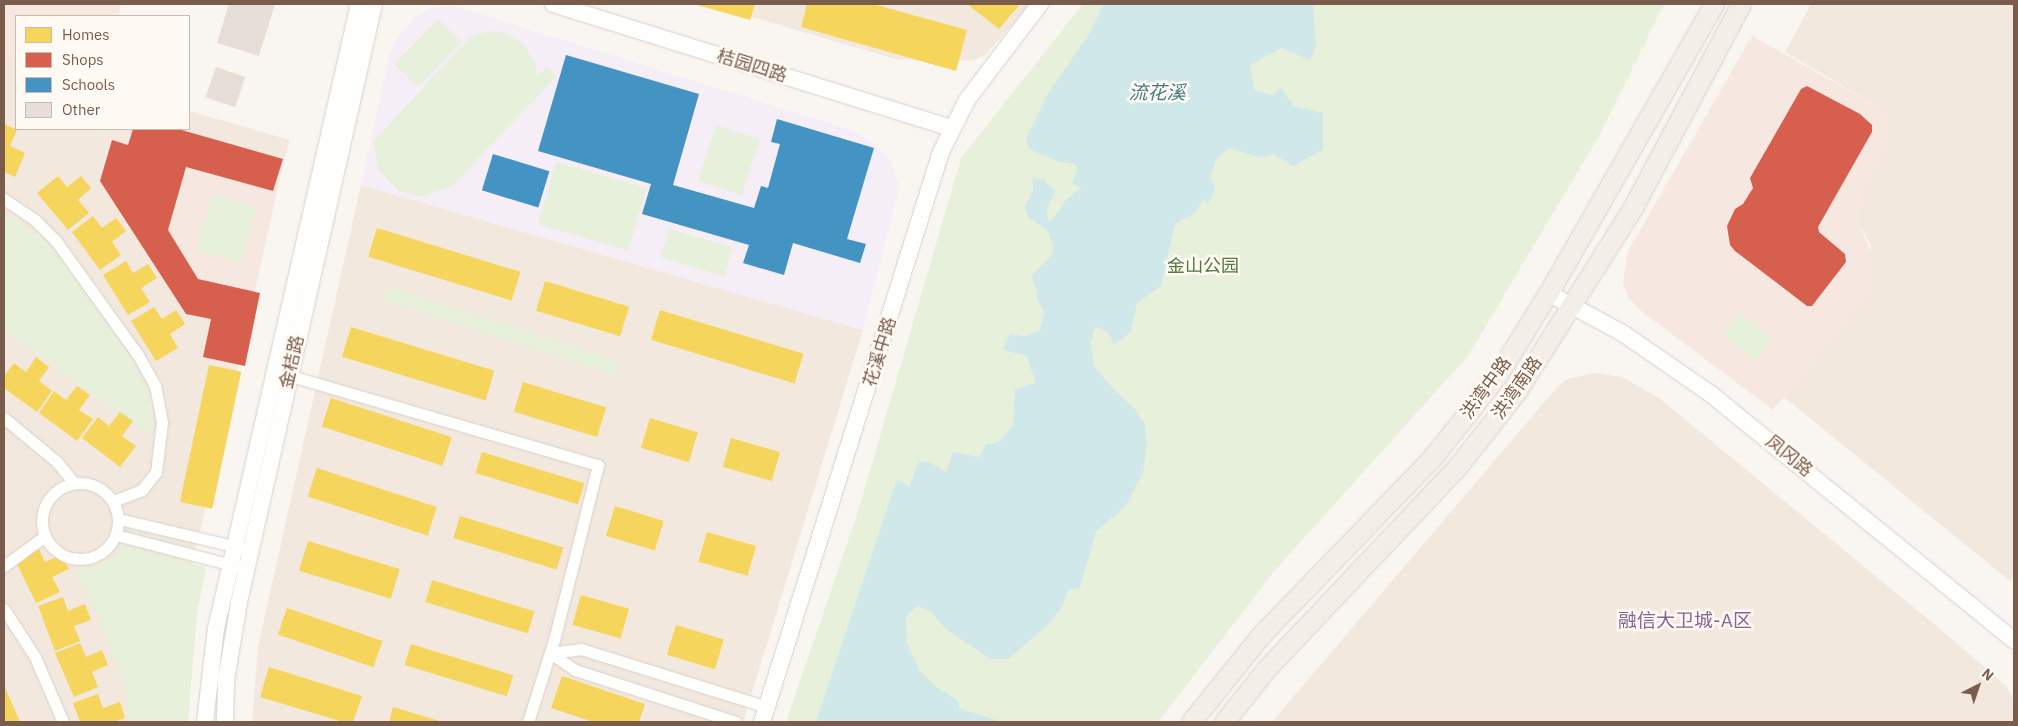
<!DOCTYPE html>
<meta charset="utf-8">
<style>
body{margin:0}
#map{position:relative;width:2018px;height:726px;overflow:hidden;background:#f9f5f0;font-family:"IBM Plex Sans","Noto Sans SC",sans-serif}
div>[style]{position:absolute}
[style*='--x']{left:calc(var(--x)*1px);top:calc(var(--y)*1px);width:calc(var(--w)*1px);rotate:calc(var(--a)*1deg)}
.residential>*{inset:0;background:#f2e8de}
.commercial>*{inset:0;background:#f6e8e1}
.education>*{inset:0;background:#f6eef6}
.green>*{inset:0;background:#e7f0db;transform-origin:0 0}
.water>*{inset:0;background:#d0e8ea}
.homes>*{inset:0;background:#f6d55c;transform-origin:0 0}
.shops>*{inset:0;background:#d6604d}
.schools>*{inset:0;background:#4393c3;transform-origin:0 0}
.building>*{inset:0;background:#e6ded7;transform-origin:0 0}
.roads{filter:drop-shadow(0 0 1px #d7d1cb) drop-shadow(0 0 1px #d7d1cb)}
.street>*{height:11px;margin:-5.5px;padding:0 5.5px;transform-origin:5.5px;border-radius:5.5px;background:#fefefd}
.street>.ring{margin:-5.5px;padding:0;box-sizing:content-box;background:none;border:11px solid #fefefd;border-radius:50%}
.secondary>*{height:16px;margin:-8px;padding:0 8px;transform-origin:8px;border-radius:8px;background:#fefefd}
.primary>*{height:19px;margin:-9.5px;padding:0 9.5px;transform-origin:9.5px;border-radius:9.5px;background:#f3eee8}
span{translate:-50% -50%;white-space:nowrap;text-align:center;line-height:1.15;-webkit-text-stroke:5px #fffaf3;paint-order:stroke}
.street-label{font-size:18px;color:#7a5c4d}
.park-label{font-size:18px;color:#537a41}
.water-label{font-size:19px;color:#437c86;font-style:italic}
.neighbourhood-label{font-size:19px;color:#846695}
.frame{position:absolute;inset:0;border:5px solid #7a5c4d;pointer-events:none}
.legend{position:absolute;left:15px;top:15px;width:175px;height:115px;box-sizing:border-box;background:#fffaf3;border:1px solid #cabbb1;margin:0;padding:6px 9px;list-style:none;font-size:15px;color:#7a5c4d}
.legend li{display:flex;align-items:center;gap:10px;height:25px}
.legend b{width:25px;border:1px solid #cabbb1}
.north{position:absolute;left:1953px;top:661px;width:50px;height:50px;-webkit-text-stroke:4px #fffaf3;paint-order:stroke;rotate:41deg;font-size:14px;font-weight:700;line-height:20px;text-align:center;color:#7a5c4d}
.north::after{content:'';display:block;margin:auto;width:18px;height:22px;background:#7a5c4d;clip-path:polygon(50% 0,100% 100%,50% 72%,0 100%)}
</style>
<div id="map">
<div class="residential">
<div style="clip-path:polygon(709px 4px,1031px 4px,985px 55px,974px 60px,958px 61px,895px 59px)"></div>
<div style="clip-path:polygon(1811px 4px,2014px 4px,2014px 575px,2010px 581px,1784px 397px,1870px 292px,1871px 245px,1856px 219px,1867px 189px,1882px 109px,1785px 52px)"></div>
<div style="clip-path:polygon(4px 56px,16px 60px,16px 129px,112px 129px,101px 173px,217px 314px,209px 361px,238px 368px,186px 590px,176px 722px,4px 722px)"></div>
<div style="clip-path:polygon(189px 111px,290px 140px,283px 164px,156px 129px,189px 129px)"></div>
<div style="clip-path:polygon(361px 185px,863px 330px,743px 722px,252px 722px,258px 647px)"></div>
<div style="clip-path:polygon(1596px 373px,1622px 377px,1659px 398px,1946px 634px,2006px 686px,2014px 699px,2014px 722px,1272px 722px,1558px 386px,1567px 379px)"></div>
</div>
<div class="commercial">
<div style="clip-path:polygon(4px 4px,121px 4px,118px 16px,16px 16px,16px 60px,4px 56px)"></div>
<div style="clip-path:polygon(1752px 36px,1882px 109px,1891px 119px,1893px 130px,1856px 218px,1875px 261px,1870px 292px,1773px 410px,1641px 311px,1629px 298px,1623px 283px,1627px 253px)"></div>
<div style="clip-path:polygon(112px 129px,156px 129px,283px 164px,238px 368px,209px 361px,217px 314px,188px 312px,101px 173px)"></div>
</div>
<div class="education">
<div style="clip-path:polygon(454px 6px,848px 129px,867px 138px,890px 160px,899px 187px,863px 330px,361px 185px,390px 52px,398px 37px,415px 17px,432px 8px)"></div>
</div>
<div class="green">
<div style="clip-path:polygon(1083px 4px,1664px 4px,1600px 134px,1468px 356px,1275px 570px,1158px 722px,786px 722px,858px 512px,961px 158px)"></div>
<div style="left:438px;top:19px;width:33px;height:63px;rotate:44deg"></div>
<div style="clip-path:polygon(489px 31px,507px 33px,524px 45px,535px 63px,537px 76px,547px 67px,557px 76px,452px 186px,421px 197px,399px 191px,378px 169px,373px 142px,470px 37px)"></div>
<div style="left:716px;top:125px;width:46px;height:59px;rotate:18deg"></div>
<div style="left:556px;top:162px;width:94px;height:65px;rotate:16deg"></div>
<div style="left:212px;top:194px;width:47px;height:58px;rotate:16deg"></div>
<div style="clip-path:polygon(4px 213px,36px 233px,79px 276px,139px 369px,150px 398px,154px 427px,150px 436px,4px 330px)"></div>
<div style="left:669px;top:229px;width:66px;height:30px;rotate:16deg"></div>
<div style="left:388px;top:286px;width:245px;height:15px;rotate:18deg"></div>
<div style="left:1740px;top:312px;width:43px;height:27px;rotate:41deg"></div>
<div style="clip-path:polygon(120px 545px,206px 567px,197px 614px,188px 722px,130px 722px,127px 693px,96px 610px,74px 571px,97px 566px,114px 558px)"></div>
</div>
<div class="water">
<div style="clip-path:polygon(1103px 4px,1313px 4px,1316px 46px,1310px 60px,1281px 48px,1250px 65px,1254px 90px,1273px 95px,1281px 87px,1293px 106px,1323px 113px,1323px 150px,1293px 166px,1273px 154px,1261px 158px,1229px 148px,1217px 159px,1210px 176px,1215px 189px,1209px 204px,1203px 199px,1195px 213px,1175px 224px,1161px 286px,1137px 303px,1131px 332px,1114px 345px,1107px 331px,1095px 327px,1091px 341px,1093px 364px,1112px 388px,1135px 409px,1145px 425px,1147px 445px,1143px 473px,1125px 507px,1096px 531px,1080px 588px,1068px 590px,1062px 607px,1047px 626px,1008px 659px,990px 659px,943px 627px,932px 612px,917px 606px,906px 617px,907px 644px,920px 671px,937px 688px,958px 700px,959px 708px,1002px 722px,816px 722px,897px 479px,909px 487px,919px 461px,931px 463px,946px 472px,953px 452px,979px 457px,986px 445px,999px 442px,1013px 425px,1015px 389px,1036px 383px,1026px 355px,1006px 351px,1004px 346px,1010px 334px,1024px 336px,1040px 331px,1044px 312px,1036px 297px,1037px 290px,1031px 276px,1050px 258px,1054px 248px,1047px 230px,1028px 217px,1025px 206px,1033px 190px,1033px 178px,1043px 179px,1055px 191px,1047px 209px,1048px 220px,1052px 221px,1065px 201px,1081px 188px,1072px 183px,1078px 168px,1074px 164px,1057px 161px,1029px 149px,1026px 139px,1047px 95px,1091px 31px)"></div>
</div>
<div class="homes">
<div style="clip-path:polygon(694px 4px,755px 4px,750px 20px)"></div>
<div style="clip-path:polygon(807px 4px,873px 4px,967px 30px,956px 71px,801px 27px)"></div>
<div style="clip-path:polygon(967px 4px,1020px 4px,999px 29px)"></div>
<div style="clip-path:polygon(4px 124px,17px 130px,10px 146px,25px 153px,15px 177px,4px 172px)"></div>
<div style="clip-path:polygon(58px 176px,67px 187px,81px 176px,91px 188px,78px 200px,89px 213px,68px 230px,37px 193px)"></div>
<div style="clip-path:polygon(93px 216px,102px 228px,116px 218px,126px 231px,112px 242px,121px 255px,100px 270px,72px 232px)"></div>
<div style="left:377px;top:228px;width:150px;height:30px;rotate:17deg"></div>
<div style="clip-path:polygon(126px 261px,133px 273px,148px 264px,157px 278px,141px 288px,150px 302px,128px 315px,103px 275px)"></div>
<div style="left:545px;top:281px;width:88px;height:31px;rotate:17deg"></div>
<div style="clip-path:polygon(154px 307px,162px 319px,176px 310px,185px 324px,170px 334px,178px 348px,156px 361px,131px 321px)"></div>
<div style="left:660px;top:310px;width:150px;height:31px;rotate:17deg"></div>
<div style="left:351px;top:327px;width:150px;height:31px;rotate:17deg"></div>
<div style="clip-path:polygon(36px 357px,49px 367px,39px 381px,52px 391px,37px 412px,4px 388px,4px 376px,14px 363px,26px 372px)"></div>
<div style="left:209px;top:365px;width:33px;height:140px;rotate:12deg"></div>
<div style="left:523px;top:382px;width:87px;height:31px;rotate:17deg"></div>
<div style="clip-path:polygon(77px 386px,90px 395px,79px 410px,93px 419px,77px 441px,39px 413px,54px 391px,66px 400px)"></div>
<div style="left:331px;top:398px;width:127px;height:30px;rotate:18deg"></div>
<div style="clip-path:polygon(120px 412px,133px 421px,122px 436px,136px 446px,120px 467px,82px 438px,98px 417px,109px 426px)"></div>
<div style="left:650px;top:418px;width:50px;height:31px;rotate:17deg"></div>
<div style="left:731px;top:438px;width:51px;height:30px;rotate:16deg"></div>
<div style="left:482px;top:452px;width:107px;height:22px;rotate:17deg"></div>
<div style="left:317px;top:468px;width:126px;height:30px;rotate:18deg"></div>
<div style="left:615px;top:506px;width:51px;height:31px;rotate:17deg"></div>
<div style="left:460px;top:516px;width:108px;height:23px;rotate:17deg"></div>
<div style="left:707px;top:532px;width:51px;height:31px;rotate:16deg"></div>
<div style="left:308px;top:541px;width:96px;height:31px;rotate:17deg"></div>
<div style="clip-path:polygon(39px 549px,45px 562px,61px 555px,69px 569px,52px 577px,60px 592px,36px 603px,15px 560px)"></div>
<div style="left:432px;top:580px;width:107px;height:23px;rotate:17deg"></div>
<div style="left:581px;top:595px;width:50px;height:31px;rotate:16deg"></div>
<div style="clip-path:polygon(63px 597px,68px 611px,85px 604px,91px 620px,74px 626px,80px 641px,55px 651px,38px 606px)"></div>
<div style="left:287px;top:608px;width:101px;height:28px;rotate:19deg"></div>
<div style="left:676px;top:625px;width:50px;height:31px;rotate:17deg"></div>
<div style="clip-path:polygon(80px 643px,86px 657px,102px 650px,108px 665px,92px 672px,98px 687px,74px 697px,55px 653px)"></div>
<div style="left:411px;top:644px;width:107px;height:22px;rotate:17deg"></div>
<div style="clip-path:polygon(269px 667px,362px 696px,353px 722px,343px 722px,260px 697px)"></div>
<div style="clip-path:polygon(562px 676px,645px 704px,639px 722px,593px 722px,551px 708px)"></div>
<div style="clip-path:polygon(4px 685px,20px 722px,4px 722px)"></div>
<div style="clip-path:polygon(98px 694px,103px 708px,120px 702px,125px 718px,113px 722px,80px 722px,73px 703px)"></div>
<div style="clip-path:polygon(393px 707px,443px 722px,389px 722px)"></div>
</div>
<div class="shops">
<div style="clip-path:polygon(1807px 86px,1860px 114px,1872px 125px,1872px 132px,1818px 227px,1819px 232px,1845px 254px,1846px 262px,1812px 306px,1807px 306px,1735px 251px,1730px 245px,1727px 226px,1735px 209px,1743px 204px,1753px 188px,1750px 178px,1801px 89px)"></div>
<div style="clip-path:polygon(133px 129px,178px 129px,283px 159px,273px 191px,186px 167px,168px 230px,198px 279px,260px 293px,245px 366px,203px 357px,211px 319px,186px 314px,100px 181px,112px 140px,128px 145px)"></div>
</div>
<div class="schools">
<div style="clip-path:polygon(566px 55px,699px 94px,673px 185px,754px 208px,761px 186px,768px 188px,780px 144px,771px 142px,777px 119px,874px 148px,847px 239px,866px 244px,860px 263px,793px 243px,784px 275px,743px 263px,749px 245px,642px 214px,651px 184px,538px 151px)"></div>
<div style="left:493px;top:154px;width:59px;height:38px;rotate:17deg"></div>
</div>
<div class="building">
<div style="clip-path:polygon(229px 4px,275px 4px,259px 56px,217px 43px)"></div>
<div style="left:216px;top:67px;width:31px;height:32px;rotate:19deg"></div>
</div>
<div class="roads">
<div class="street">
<div style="--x:4;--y:199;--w:37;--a:34"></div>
<div style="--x:35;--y:220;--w:30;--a:45"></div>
<div style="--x:56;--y:241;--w:140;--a:54.3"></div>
<div style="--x:138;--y:355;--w:35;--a:61"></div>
<div style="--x:155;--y:386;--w:37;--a:79"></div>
<div style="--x:162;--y:422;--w:50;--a:96.8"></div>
<div style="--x:156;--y:472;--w:23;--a:128"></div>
<div style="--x:142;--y:490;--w:31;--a:159"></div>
<div style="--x:284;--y:374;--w:327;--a:16.2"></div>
<div style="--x:598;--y:465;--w:180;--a:104.1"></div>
<div style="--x:554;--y:640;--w:86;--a:107.6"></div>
<div style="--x:4;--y:418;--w:69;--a:39.7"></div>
<div style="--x:57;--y:462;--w:27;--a:51"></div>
<div class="ring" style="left:42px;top:483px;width:65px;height:65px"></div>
<div style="--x:119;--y:519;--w:126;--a:13.3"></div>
<div style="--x:116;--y:535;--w:124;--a:14.5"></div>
<div style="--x:4;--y:566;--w:51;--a:-36.2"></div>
<div style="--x:4;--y:609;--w:57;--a:57.1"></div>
<div style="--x:35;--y:657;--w:71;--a:66.7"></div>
<div style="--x:550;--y:653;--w:31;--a:-7"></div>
<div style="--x:581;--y:649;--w:195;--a:17.3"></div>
<div style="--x:550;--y:653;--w:30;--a:34"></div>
<div style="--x:575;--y:670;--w:169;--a:17.9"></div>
</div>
<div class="secondary">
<div style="--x:553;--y:4;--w:417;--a:17.3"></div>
<div style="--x:1548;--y:293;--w:86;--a:28.3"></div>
<div style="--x:1624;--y:334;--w:107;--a:34.7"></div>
<div style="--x:1712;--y:395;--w:389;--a:39.1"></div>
<div style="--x:205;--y:722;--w:94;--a:-83.3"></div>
<div style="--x:216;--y:629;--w:641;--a:-77.11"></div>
<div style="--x:225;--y:722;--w:42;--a:-88.6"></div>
<div style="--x:226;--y:680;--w:79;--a:-80.5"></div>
<div style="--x:239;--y:602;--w:613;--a:-77.28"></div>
<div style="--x:762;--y:722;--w:597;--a:-72.57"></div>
<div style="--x:941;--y:152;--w:58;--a:-63.4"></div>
<div style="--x:967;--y:100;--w:121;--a:-52.8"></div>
</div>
<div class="primary">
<div style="--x:1191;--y:722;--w:112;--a:-51.2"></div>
<div style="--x:1261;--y:635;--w:246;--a:-46"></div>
<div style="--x:1432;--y:458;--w:105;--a:-51.6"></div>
<div style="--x:1497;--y:376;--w:107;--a:-58.4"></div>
<div style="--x:1553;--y:285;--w:324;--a:-60.2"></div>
<div style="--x:1224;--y:722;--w:69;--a:-51.5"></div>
<div style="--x:1267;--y:668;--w:278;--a:-46.6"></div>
<div style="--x:1458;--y:466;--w:95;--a:-51.8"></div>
<div style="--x:1517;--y:391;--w:215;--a:-57.7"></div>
<div style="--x:1632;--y:209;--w:232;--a:-62"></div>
</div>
</div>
<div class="street-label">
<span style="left:752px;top:66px;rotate:17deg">桔园四路</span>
<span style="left:880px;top:352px;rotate:-73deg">花溪中路</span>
<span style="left:292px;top:362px;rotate:-77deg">金桔路</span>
<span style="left:1486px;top:388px;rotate:-54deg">洪湾中路</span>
<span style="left:1517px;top:388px;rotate:-55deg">洪湾南路</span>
<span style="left:1789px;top:456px;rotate:39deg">凤冈路</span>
</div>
<div class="park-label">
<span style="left:1203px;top:266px">金山公园</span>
</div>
<div class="water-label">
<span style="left:1157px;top:93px">流花溪</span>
</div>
<div class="neighbourhood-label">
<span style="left:1685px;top:621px">融信大卫城-A区</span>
</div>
<div class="frame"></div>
<ul class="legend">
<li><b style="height:14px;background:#f6d55c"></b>Homes</li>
<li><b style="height:14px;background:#d6604d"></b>Shops</li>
<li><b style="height:14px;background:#4393c3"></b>Schools</li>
<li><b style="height:14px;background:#e6ded7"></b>Other</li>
</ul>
<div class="north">N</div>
</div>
